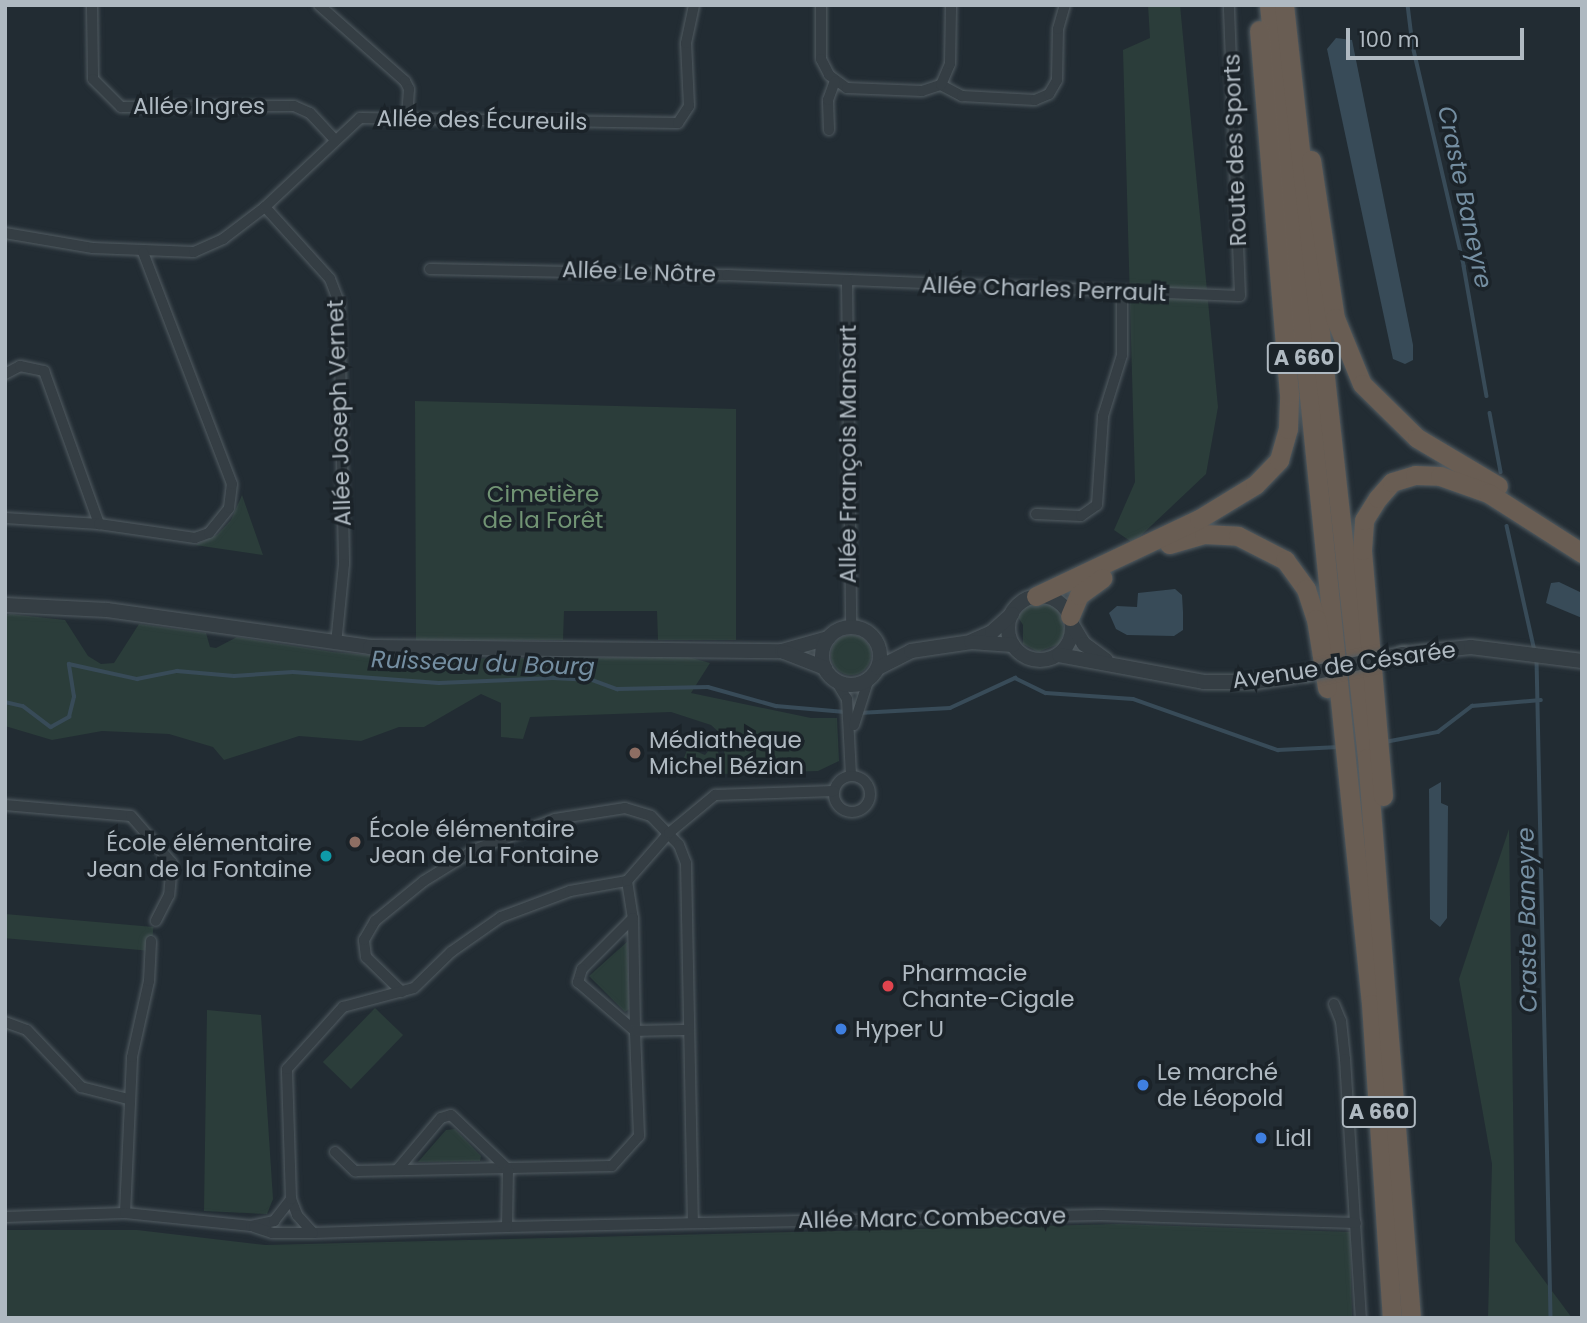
<!DOCTYPE html>
<meta charset="utf-8">
<style>
body{margin:0}
#map{position:relative;width:1587px;height:1323px;overflow:hidden;background:#222c33;font-family:Poppins,sans-serif}
div>[style]{position:absolute}
[style*='--x']{left:calc(var(--x)*1px);top:calc(var(--y)*1px);width:calc(var(--w)*1px);rotate:calc(var(--a)*1deg)}
.green>*{inset:0;background:#2b3d3a;transform-origin:0 0}
.round{border-radius:50%}
.water>*{inset:0;background:#384b58}
.stream>*{height:3.5px;margin:-1.75px;padding:0 1.75px;transform-origin:1.75px;border-radius:1.75px;background:#384b58}
.roads{filter:drop-shadow(0 0 2px #525c62) drop-shadow(0 0 2px #525c62)}
.minor>*{height:10px;margin:-5px;padding:0 5px;transform-origin:5px;border-radius:5px;background:#353e44}
.minor>.ring{margin:-5px;padding:0;box-sizing:content-box;background:none;border:10px solid #353e44;border-radius:50%}
.tertiary>*{height:14px;margin:-7px;padding:0 7px;transform-origin:7px;border-radius:7px;background:#353e44}
.tertiary>.ring{margin:-7px;padding:0;box-sizing:content-box;background:none;border:14px solid #353e44;border-radius:50%}
.motorway>*{height:19px;margin:-9.5px;padding:0 9.5px;transform-origin:9.5px;border-radius:9.5px;background:#695d53}
.bridges{filter:drop-shadow(0 0 2px #525c62) drop-shadow(0 0 2px #525c62)}
.tertiary-bridge>*{height:14px;margin:-7px;padding:0 7px;transform-origin:7px;border-radius:7px;background:#353e44}
.dots>*{width:19px;height:19px;translate:-50% -50%;box-sizing:border-box;border:4px solid #1b2329;border-radius:50%}
span{translate:-50% -50%;white-space:nowrap;text-align:center;line-height:1.15;-webkit-text-stroke:7px #1b2329;paint-order:stroke}
.shield-label span{padding:2px 5px;background:#1b2329;border:2px solid;border-radius:5px;-webkit-text-stroke-width:0}
.shield-label{font-size:21px;color:#afb9c1;font-weight:700}
.street-label{font-size:23px;color:#afb9c1}
.park-label{font-size:23px;color:#719474}
.poi-label{font-size:23px;color:#afb9c1}
.left{translate:0 -50%;text-align:left}
.right{translate:-100% -50%;text-align:right}
.water-label{font-size:24px;color:#748ea1;font-style:italic}
.frame{position:absolute;inset:0;border:7px solid #afb9c1;pointer-events:none}
.scale{position:absolute;left:1346px;top:28px;width:178px;height:32px;box-sizing:border-box;border:4px solid #afb9c1;border-top:0;padding-left:9px;font-size:21px;line-height:24px;white-space:nowrap;color:#afb9c1;-webkit-text-stroke:5px #1b2329;paint-order:stroke}
</style>
<div id="map">
<div class="green">
<div style="clip-path:polygon(1148px 5px,1180px 5px,1218px 407px,1206px 474px,1133px 543px,1114px 530px,1135px 482px,1123px 50px,1150px 38px)"></div>
<div style="clip-path:polygon(415px 401px,736px 409px,736px 640px,658px 640px,657px 611px,564px 611px,563px 640px,416px 641px)"></div>
<div style="clip-path:polygon(242px 495px,263px 555px,195px 545px,217px 535px,231px 520px)"></div>
<div style="clip-path:polygon(1046px 602px,1057px 607px,1065px 631px,1059px 644px,1038px 652px,1023px 644px,1023px 625px,1018px 617px,1030px 603px)"></div>
<div style="clip-path:polygon(10px 614px,65px 620px,88px 656px,101px 664px,114px 663px,139px 624px,206px 633px,210px 647px,216px 648px,237px 637px,333px 652px,420px 659px,688px 657px,710px 663px,691px 693px,811px 718px,837px 718px,839px 761px,818px 771px,723px 774px,725px 738px,711px 725px,671px 712px,530px 717px,523px 739px,501px 737px,501px 703px,481px 694px,424px 727px,399px 727px,361px 741px,299px 736px,224px 760px,213px 747px,169px 734px,102px 731px,52px 740px,5px 726px,5px 616px)"></div>
<div class="round" style="left:831px;top:635px;width:40px;height:40px"></div>
<div style="clip-path:polygon(714px 744px,720px 756px,704px 778px,681px 765px,688px 748px,705px 755px)"></div>
<div style="clip-path:polygon(1509px 829px,1515px 1241px,1572px 1318px,1488px 1318px,1492px 1164px,1459px 979px)"></div>
<div style="left:5px;top:914px;width:149px;height:24px;rotate:5deg"></div>
<div style="clip-path:polygon(627px 942px,629px 1009px,625px 1012px,589px 976px)"></div>
<div style="left:375px;top:1008px;width:39px;height:75px;rotate:44deg"></div>
<div style="clip-path:polygon(207px 1010px,261px 1015px,273px 1199px,267px 1214px,204px 1211px)"></div>
<div style="clip-path:polygon(455px 1129px,481px 1156px,480px 1161px,418px 1162px,446px 1130px)"></div>
<div style="clip-path:polygon(1119px 1224px,1350px 1232px,1352px 1318px,5px 1318px,5px 1230px,137px 1230px,265px 1245px)"></div>
</div>
<div class="water">
<div style="clip-path:polygon(1336px 38px,1352px 40px,1413px 345px,1413px 360px,1405px 364px,1393px 359px,1327px 49px)"></div>
<div style="clip-path:polygon(1559px 582px,1582px 593px,1582px 618px,1546px 603px,1551px 583px)"></div>
<div style="clip-path:polygon(1175px 589px,1182px 595px,1183px 612px,1183px 630px,1174px 636px,1127px 635px,1116px 629px,1109px 613px,1117px 606px,1137px 607px,1138px 593px)"></div>
<div style="clip-path:polygon(1441px 782px,1441px 803px,1448px 806px,1447px 918px,1440px 927px,1430px 919px,1429px 789px)"></div>
</div>
<div class="stream">
<div style="--x:1408;--y:5;--w:41;--a:83"></div>
<div style="--x:1413;--y:46;--w:226;--a:76.9"></div>
<div style="--x:1464;--y:266;--w:132;--a:80"></div>
<div style="--x:1490;--y:413;--w:60;--a:79.4"></div>
<div style="--x:1507;--y:526;--w:128;--a:77.4"></div>
<div style="--x:1537;--y:659;--w:659;--a:88.78"></div>
<div style="--x:5;--y:702;--w:18;--a:13"></div>
<div style="--x:23;--y:706;--w:35;--a:37"></div>
<div style="--x:51;--y:727;--w:21;--a:-29"></div>
<div style="--x:69;--y:717;--w:21;--a:-76"></div>
<div style="--x:74;--y:697;--w:33;--a:-99"></div>
<div style="--x:69;--y:664;--w:70;--a:12.4"></div>
<div style="--x:137;--y:679;--w:41;--a:-11.3"></div>
<div style="--x:177;--y:671;--w:57;--a:5"></div>
<div style="--x:234;--y:676;--w:59;--a:-3.9"></div>
<div style="--x:293;--y:672;--w:146;--a:4.3"></div>
<div style="--x:439;--y:683;--w:114;--a:-2.5"></div>
<div style="--x:553;--y:678;--w:39;--a:3"></div>
<div style="--x:592;--y:680;--w:27;--a:20"></div>
<div style="--x:617;--y:689;--w:91;--a:-1.3"></div>
<div style="--x:708;--y:687;--w:71;--a:15.6"></div>
<div style="--x:776;--y:706;--w:69;--a:5"></div>
<div style="--x:859;--y:713;--w:91;--a:-3.1"></div>
<div style="--x:950;--y:708;--w:72;--a:-24.8"></div>
<div style="--x:1015;--y:678;--w:34;--a:26"></div>
<div style="--x:1046;--y:693;--w:87;--a:3.9"></div>
<div style="--x:1133;--y:699;--w:154;--a:19.4"></div>
<div style="--x:1278;--y:750;--w:61;--a:-2.8"></div>
<div style="--x:1385;--y:742;--w:54;--a:-10.7"></div>
<div style="--x:1438;--y:732;--w:43;--a:-37.4"></div>
<div style="--x:1472;--y:706;--w:69;--a:-5"></div>
</div>
<div class="roads">
<div class="minor">
<div style="--x:92;--y:5;--w:74;--a:89.2"></div>
<div style="--x:93;--y:79;--w:40;--a:45"></div>
<div style="--x:121;--y:107;--w:173;--a:-0.3"></div>
<div style="--x:294;--y:106;--w:17;--a:24"></div>
<div style="--x:310;--y:113;--w:37;--a:47"></div>
<div style="--x:319;--y:5;--w:115;--a:41.5"></div>
<div style="--x:405;--y:81;--w:9;--a:63"></div>
<div style="--x:409;--y:89;--w:28;--a:94"></div>
<div style="--x:821;--y:5;--w:54;--a:90"></div>
<div style="--x:821;--y:59;--w:18;--a:63"></div>
<div style="--x:829;--y:75;--w:22;--a:36"></div>
<div style="--x:847;--y:88;--w:75;--a:2.3"></div>
<div style="--x:922;--y:91;--w:20;--a:-18"></div>
<div style="--x:941;--y:85;--w:24;--a:28"></div>
<div style="--x:962;--y:96;--w:73;--a:3.1"></div>
<div style="--x:1035;--y:100;--w:15;--a:-23"></div>
<div style="--x:1049;--y:94;--w:16;--a:-60"></div>
<div style="--x:1057;--y:80;--w:51;--a:-88.9"></div>
<div style="--x:1058;--y:29;--w:25;--a:-74"></div>
<div style="--x:941;--y:85;--w:23;--a:-67"></div>
<div style="--x:950;--y:64;--w:59;--a:-89"></div>
<div style="--x:829;--y:130;--w:30;--a:-92"></div>
<div style="--x:828;--y:100;--w:20;--a:-70"></div>
<div style="--x:265;--y:207;--w:97;--a:47.9"></div>
<div style="--x:330;--y:279;--w:25;--a:69"></div>
<div style="--x:339;--y:302;--w:262;--a:88.9"></div>
<div style="--x:344;--y:564;--w:80;--a:95.7"></div>
<div style="--x:5;--y:233;--w:89;--a:9.7"></div>
<div style="--x:93;--y:248;--w:101;--a:2.3"></div>
<div style="--x:194;--y:252;--w:32;--a:-24"></div>
<div style="--x:223;--y:239;--w:53;--a:-37.3"></div>
<div style="--x:265;--y:207;--w:130;--a:-43.1"></div>
<div style="--x:360;--y:118;--w:318;--a:0.9"></div>
<div style="--x:678;--y:123;--w:20;--a:-57"></div>
<div style="--x:689;--y:106;--w:63;--a:-92.7"></div>
<div style="--x:686;--y:43;--w:39;--a:-78"></div>
<div style="--x:430;--y:269;--w:297;--a:1.2"></div>
<div style="--x:727;--y:275;--w:513;--a:2.34"></div>
<div style="--x:1240;--y:296;--w:291;--a:-92.2"></div>
<div style="--x:847;--y:281;--w:346;--a:89.3"></div>
<div style="--x:5;--y:374;--w:17;--a:-28"></div>
<div style="--x:20;--y:366;--w:25;--a:12"></div>
<div style="--x:44;--y:371;--w:163;--a:70.2"></div>
<div style="--x:1036;--y:514;--w:45;--a:2.5"></div>
<div style="--x:1081;--y:516;--w:19;--a:-35"></div>
<div style="--x:1097;--y:505;--w:89;--a:-86.1"></div>
<div style="--x:1103;--y:416;--w:64;--a:-72.7"></div>
<div style="--x:1122;--y:355;--w:62;--a:-90"></div>
<div style="--x:5;--y:518;--w:94;--a:3.7"></div>
<div style="--x:99;--y:524;--w:97;--a:8.3"></div>
<div style="--x:195;--y:538;--w:15;--a:-20"></div>
<div style="--x:209;--y:533;--w:32;--a:-51"></div>
<div style="--x:229;--y:508;--w:24;--a:-83"></div>
<div style="--x:232;--y:484;--w:248;--a:-111"></div>
<div style="--x:836;--y:681;--w:21;--a:59"></div>
<div style="--x:847;--y:699;--w:77;--a:87"></div>
<div style="--x:854;--y:725;--w:46;--a:-72.3"></div>
<div class="ring" style="left:834px;top:776px;width:26px;height:26px"></div>
<div style="--x:5;--y:805;--w:126;--a:5"></div>
<div style="--x:131;--y:816;--w:62;--a:48.9"></div>
<div style="--x:172;--y:863;--w:32;--a:95"></div>
<div style="--x:169;--y:895;--w:29;--a:117"></div>
<div style="--x:627;--y:881;--w:37;--a:81"></div>
<div style="--x:402;--y:992;--w:50;--a:-135.8"></div>
<div style="--x:366;--y:957;--w:17;--a:-97"></div>
<div style="--x:364;--y:940;--w:22;--a:-60"></div>
<div style="--x:375;--y:921;--w:63;--a:-39.2"></div>
<div style="--x:424;--y:881;--w:59;--a:-31.8"></div>
<div style="--x:474;--y:850;--w:87;--a:-20.9"></div>
<div style="--x:555;--y:819;--w:71;--a:-8.9"></div>
<div style="--x:625;--y:808;--w:27;--a:17"></div>
<div style="--x:651;--y:816;--w:40;--a:46"></div>
<div style="--x:679;--y:845;--w:19;--a:69"></div>
<div style="--x:686;--y:863;--w:360;--a:88.9"></div>
<div style="--x:1334;--y:1004;--w:18;--a:68"></div>
<div style="--x:1341;--y:1021;--w:38;--a:84"></div>
<div style="--x:1345;--y:1059;--w:259;--a:86.5"></div>
<div style="--x:5;--y:1022;--w:23;--a:20"></div>
<div style="--x:27;--y:1030;--w:79;--a:46.5"></div>
<div style="--x:81;--y:1087;--w:49;--a:14.3"></div>
<div style="--x:335;--y:1152;--w:28;--a:44"></div>
<div style="--x:355;--y:1171;--w:257;--a:-1.1"></div>
<div style="--x:612;--y:1166;--w:40;--a:-48"></div>
<div style="--x:639;--y:1136;--w:105;--a:-92.2"></div>
<div style="--x:635;--y:1031;--w:113;--a:-91"></div>
<div style="--x:633;--y:918;--w:72;--a:135"></div>
<div style="--x:582;--y:969;--w:14;--a:107"></div>
<div style="--x:578;--y:982;--w:75;--a:40.7"></div>
<div style="--x:635;--y:1031;--w:54;--a:-1.1"></div>
<div style="--x:397;--y:1170;--w:68;--a:-49.8"></div>
<div style="--x:441;--y:1118;--w:10;--a:-17"></div>
<div style="--x:451;--y:1115;--w:79;--a:43.5"></div>
<div style="--x:508;--y:1169;--w:58;--a:91"></div>
<div style="--x:507;--y:1227;--w:594;--a:-1.16"></div>
<div style="--x:1101;--y:1215;--w:255;--a:1.8"></div>
<div style="--x:291;--y:1199;--w:17;--a:69"></div>
<div style="--x:297;--y:1215;--w:24;--a:48"></div>
<div style="--x:313;--y:1233;--w:194;--a:-1.8"></div>
<div style="--x:125;--y:1213;--w:156;--a:-87.4"></div>
<div style="--x:132;--y:1057;--w:78;--a:-77.4"></div>
<div style="--x:149;--y:981;--w:40;--a:-87.1"></div>
<div style="--x:5;--y:1217;--w:120;--a:-1.9"></div>
<div style="--x:125;--y:1213;--w:127;--a:5.9"></div>
<div style="--x:251;--y:1226;--w:24;--a:-12"></div>
<div style="--x:274;--y:1221;--w:28;--a:-52"></div>
<div style="--x:291;--y:1199;--w:130;--a:-91.8"></div>
<div style="--x:287;--y:1069;--w:84;--a:-47.9"></div>
<div style="--x:343;--y:1007;--w:73;--a:-15"></div>
<div style="--x:414;--y:988;--w:52;--a:-44.2"></div>
<div style="--x:451;--y:952;--w:61;--a:-35"></div>
<div style="--x:501;--y:917;--w:74;--a:-20.6"></div>
<div style="--x:570;--y:891;--w:58;--a:-10"></div>
<div style="--x:627;--y:881;--w:64;--a:-48.8"></div>
<div style="--x:669;--y:833;--w:60;--a:-39.6"></div>
<div style="--x:715;--y:795;--w:119;--a:-1.9"></div>
<div style="--x:254;--y:1227;--w:19;--a:18"></div>
<div style="--x:272;--y:1233;--w:41;--a:0"></div>
</div>
<div class="tertiary">
<div class="ring" style="left:1008px;top:596px;width:50px;height:50px"></div>
<div style="--x:5;--y:605;--w:102;--a:2.8"></div>
<div style="--x:107;--y:610;--w:266;--a:8"></div>
<div style="--x:370;--y:647;--w:412;--a:0.6"></div>
<div style="--x:782;--y:651;--w:48;--a:-15.8"></div>
<div style="--x:1073;--y:626;--w:21;--a:59"></div>
<div style="--x:1084;--y:644;--w:27;--a:36"></div>
<div class="ring" style="left:822px;top:627px;width:44px;height:44px"></div>
<div style="--x:972;--y:641;--w:22;--a:-24"></div>
<div style="--x:992;--y:632;--w:27;--a:-42"></div>
<div style="--x:784;--y:652;--w:44;--a:21.3"></div>
<div style="--x:1403;--y:654;--w:68;--a:-5.9"></div>
<div style="--x:1471;--y:647;--w:112;--a:7.2"></div>
<div style="--x:1059;--y:655;--w:147;--a:10.5"></div>
<div style="--x:1204;--y:682;--w:51;--a:0"></div>
<div style="--x:1255;--y:682;--w:53;--a:-8.7"></div>
<div style="--x:878;--y:668;--w:37;--a:-27"></div>
<div style="--x:911;--y:651;--w:61;--a:-8.5"></div>
<div style="--x:971;--y:642;--w:42;--a:4.1"></div>
</div>
<div class="motorway">
<div style="--x:1269;--y:5;--w:1004;--a:84.17"></div>
<div style="--x:1371;--y:1004;--w:315;--a:86.2"></div>
<div style="--x:1284;--y:5;--w:758;--a:83.71"></div>
<div style="--x:1367;--y:758;--w:562;--a:85.51"></div>
<div style="--x:1311;--y:160;--w:160;--a:81.4"></div>
<div style="--x:1335;--y:318;--w:71;--a:67.8"></div>
<div style="--x:1362;--y:384;--w:77;--a:44.5"></div>
<div style="--x:1417;--y:438;--w:94;--a:30.7"></div>
<div style="--x:1169;--y:544;--w:36;--a:-16"></div>
<div style="--x:1204;--y:534;--w:34;--a:3"></div>
<div style="--x:1238;--y:536;--w:53;--a:27.1"></div>
<div style="--x:1285;--y:560;--w:36;--a:54"></div>
<div style="--x:1306;--y:589;--w:32;--a:72"></div>
<div style="--x:1316;--y:619;--w:70;--a:80.9"></div>
<div style="--x:1036;--y:596;--w:180;--a:-25.3"></div>
<div style="--x:1199;--y:519;--w:66;--a:-31.3"></div>
<div style="--x:1255;--y:485;--w:35;--a:-46"></div>
<div style="--x:1279;--y:460;--w:32;--a:-74"></div>
<div style="--x:1288;--y:429;--w:35;--a:-88"></div>
<div style="--x:1289;--y:394;--w:365;--a:-94.7"></div>
<div style="--x:1070;--y:616;--w:23;--a:-67"></div>
<div style="--x:1079;--y:595;--w:29;--a:-36"></div>
<div style="--x:1383;--y:796;--w:247;--a:-94.9"></div>
<div style="--x:1362;--y:550;--w:30;--a:-86"></div>
<div style="--x:1364;--y:520;--w:26;--a:-58"></div>
<div style="--x:1378;--y:498;--w:21;--a:-49"></div>
<div style="--x:1392;--y:482;--w:24;--a:-17"></div>
<div style="--x:1415;--y:475;--w:25;--a:2"></div>
<div style="--x:1440;--y:476;--w:51;--a:19.5"></div>
<div style="--x:1488;--y:493;--w:112;--a:32.6"></div>
</div>
</div>
<div class="bridges">
<div class="tertiary-bridge">
<div style="--x:1307;--y:674;--w:98;--a:-11.8"></div>
</div>
</div>
<div class="dots">
<div style="left:635px;top:753px;background:#8d6e63"></div>
<div style="left:355px;top:842px;background:#8d6e63"></div>
<div style="left:326px;top:856px;background:#0f9aa8"></div>
<div style="left:888px;top:986px;background:#e0444e"></div>
<div style="left:841px;top:1029px;background:#3f7fe0"></div>
<div style="left:1143px;top:1085px;background:#3f7fe0"></div>
<div style="left:1261px;top:1138px;background:#3f7fe0"></div>
</div>
<div class="shield-label">
<span style="left:1304px;top:358px">A 660</span>
<span style="left:1379px;top:1112px">A 660</span>
</div>
<div class="street-label">
<span style="left:199px;top:106px">Allée Ingres</span>
<span style="left:482px;top:120px;rotate:1deg">Allée des Écureuils</span>
<span style="left:1235px;top:150px;rotate:-92deg">Route des Sports</span>
<span style="left:639px;top:272px;rotate:2deg">Allée Le Nôtre</span>
<span style="left:1044px;top:289px;rotate:2deg">Allée Charles Perrault</span>
<span style="left:339px;top:413px;rotate:-92deg">Allée Joseph Vernet</span>
<span style="left:848px;top:454px;rotate:-90deg">Allée François Mansart</span>
<span style="left:1344px;top:665px;rotate:-8deg">Avenue de Césarée</span>
<span style="left:932px;top:1218px;rotate:-1deg">Allée Marc Combecave</span>
</div>
<div class="park-label">
<span style="left:543px;top:507px">Cimetière<br>de la Forêt</span>
</div>
<div class="poi-label">
<span class="left" style="left:649px;top:753px">Médiathèque<br>Michel Bézian</span>
<span class="left" style="left:369px;top:842px">École élémentaire<br>Jean de La Fontaine</span>
<span class="right" style="left:312px;top:856px">École élémentaire<br>Jean de la Fontaine</span>
<span class="left" style="left:902px;top:986px">Pharmacie<br>Chante-Cigale</span>
<span class="left" style="left:855px;top:1029px">Hyper U</span>
<span class="left" style="left:1157px;top:1085px">Le marché<br>de Léopold</span>
<span class="left" style="left:1275px;top:1138px">Lidl</span>
</div>
<div class="water-label">
<span style="left:1465px;top:197px;rotate:78deg">Craste Baneyre</span>
<span style="left:483px;top:663px;rotate:2deg">Ruisseau du Bourg</span>
<span style="left:1527px;top:920px;rotate:-91deg">Craste Baneyre</span>
</div>
<div class="frame"></div>
<div class="scale">100 m</div>
</div>
